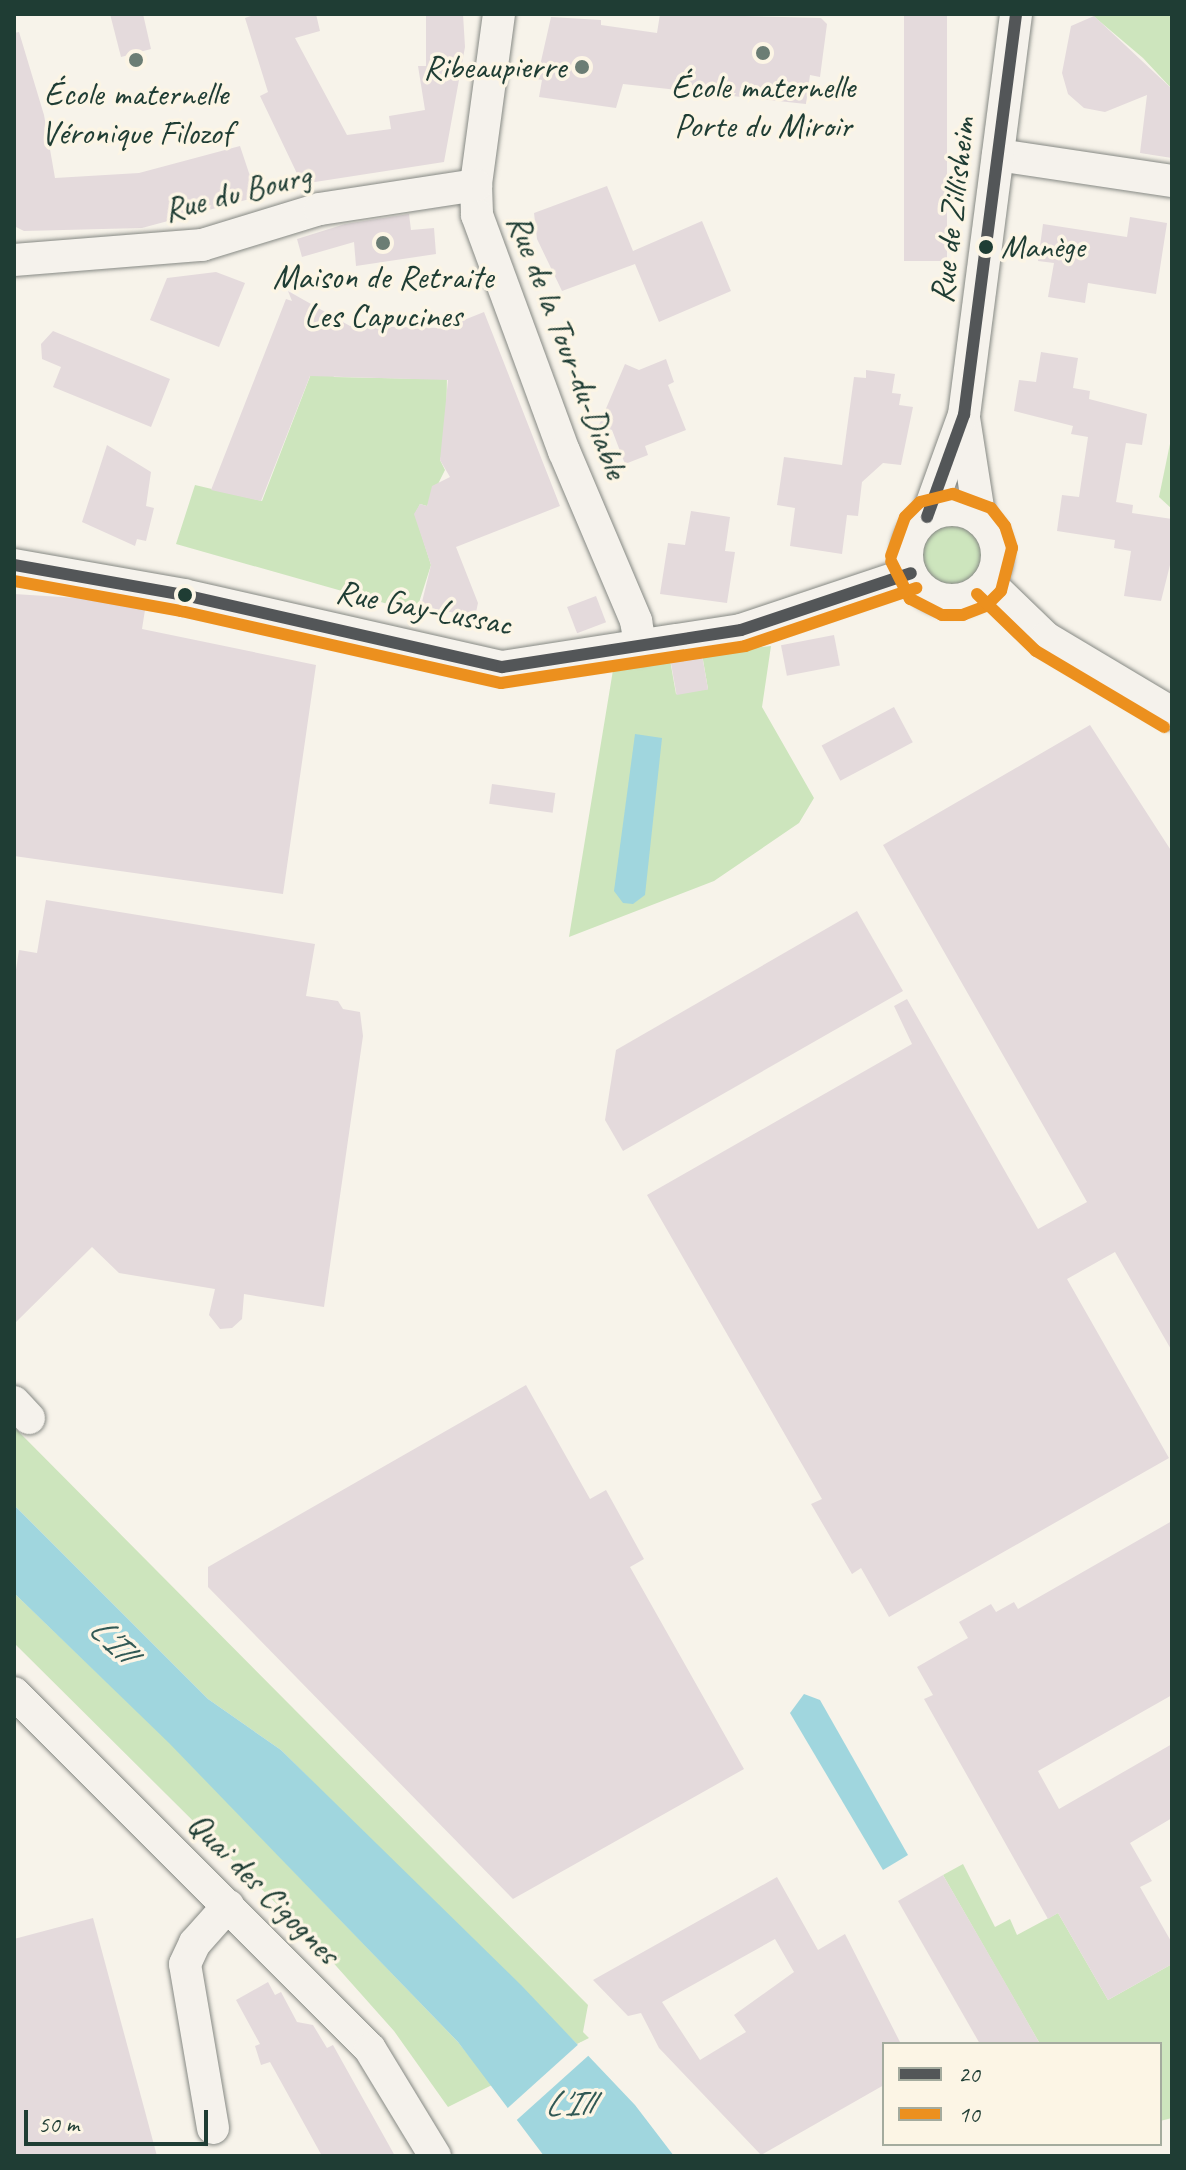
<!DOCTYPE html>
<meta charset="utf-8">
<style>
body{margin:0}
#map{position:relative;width:1186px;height:2170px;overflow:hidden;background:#f7f3ea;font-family:Caveat,sans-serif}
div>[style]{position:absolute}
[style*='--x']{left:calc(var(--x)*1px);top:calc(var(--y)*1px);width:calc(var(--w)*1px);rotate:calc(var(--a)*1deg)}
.green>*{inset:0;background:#cde5bd}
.round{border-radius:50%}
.water>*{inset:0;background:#a0d6de}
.pier>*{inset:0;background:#f7f3ea;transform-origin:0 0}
.building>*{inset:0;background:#e4dadc;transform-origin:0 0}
.roads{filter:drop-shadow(0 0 2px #868984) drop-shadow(0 0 2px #868984)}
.minor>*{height:32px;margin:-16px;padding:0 16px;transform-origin:16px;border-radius:16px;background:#f5f2ec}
.minor>.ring{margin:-16px;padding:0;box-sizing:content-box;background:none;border:32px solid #f5f2ec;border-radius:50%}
.bus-1>*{height:12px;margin:-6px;padding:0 6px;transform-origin:6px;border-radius:6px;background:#535658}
.bus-2>*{height:12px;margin:-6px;padding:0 6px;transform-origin:6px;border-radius:6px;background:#ec901e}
.dots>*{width:22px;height:22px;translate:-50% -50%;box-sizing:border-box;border:4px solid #fcf5e5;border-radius:50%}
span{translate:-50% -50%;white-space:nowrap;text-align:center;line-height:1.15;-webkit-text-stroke:7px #fcf5e5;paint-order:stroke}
.bus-label{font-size:32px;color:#1f3d34}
.left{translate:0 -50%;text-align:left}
.poi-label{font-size:34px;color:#1f3d34}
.right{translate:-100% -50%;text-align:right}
.street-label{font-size:34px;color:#1f3d34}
.water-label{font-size:36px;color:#315955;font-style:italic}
.frame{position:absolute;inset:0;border:16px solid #1f3d34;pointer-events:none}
.legend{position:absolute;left:882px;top:2042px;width:280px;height:104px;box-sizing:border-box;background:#fcf5e5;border:2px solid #a4ab9e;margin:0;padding:10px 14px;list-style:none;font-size:24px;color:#1f3d34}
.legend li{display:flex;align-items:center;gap:16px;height:40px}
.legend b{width:40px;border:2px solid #a4ab9e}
.scale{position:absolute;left:24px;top:2110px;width:184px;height:36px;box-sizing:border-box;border:4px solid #1f3d34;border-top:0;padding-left:10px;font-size:24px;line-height:28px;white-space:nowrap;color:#1f3d34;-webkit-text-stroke:6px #fcf5e5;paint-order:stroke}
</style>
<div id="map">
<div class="green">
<div style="clip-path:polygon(1091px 14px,1172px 14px,1172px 89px,1143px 58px)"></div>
<div style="clip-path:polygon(321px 348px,334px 377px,427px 379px,447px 373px,446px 441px,440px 460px,445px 470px,427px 506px,420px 504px,415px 514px,431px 565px,416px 612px,176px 544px,195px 485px,262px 501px)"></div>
<div style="clip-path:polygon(1172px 434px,1172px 509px,1159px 497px)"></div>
<div class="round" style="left:923px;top:526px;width:58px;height:58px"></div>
<div style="clip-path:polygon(771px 646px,762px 707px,814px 798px,799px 823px,714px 881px,569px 937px,614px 664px,670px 660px,676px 694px,708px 689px,702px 654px)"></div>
<div style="clip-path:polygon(14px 1427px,588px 2005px,583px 2032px,589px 2038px,577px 2044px,281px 1750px,208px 1699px,14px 1505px)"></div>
<div style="clip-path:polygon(14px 1593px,169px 1742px,458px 2042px,492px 2085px,448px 2107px,394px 2031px,313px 1940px,14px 1643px)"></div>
<div style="clip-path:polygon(963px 1864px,995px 1927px,1010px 1919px,1017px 1935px,1058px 1913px,1108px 2000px,1172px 1964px,1172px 2118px,1160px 2121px,1160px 2044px,1040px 2044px,943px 1875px)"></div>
</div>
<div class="water">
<div style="clip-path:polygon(635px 734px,662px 738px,645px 895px,633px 904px,623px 903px,614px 891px)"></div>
<div style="clip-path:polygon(14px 1505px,208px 1699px,281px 1750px,521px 1985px,635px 2105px,674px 2156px,544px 2156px,458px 2042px,169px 1743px,14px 1593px)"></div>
<div style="clip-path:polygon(804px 1694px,820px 1700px,908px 1855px,883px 1870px,790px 1713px)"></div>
</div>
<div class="pier">
<div style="left:581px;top:2042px;width:15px;height:103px;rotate:48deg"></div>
</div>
<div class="building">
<div style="clip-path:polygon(110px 14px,143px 14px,151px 49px,121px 57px)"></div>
<div style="clip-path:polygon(257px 14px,316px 14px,320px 31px,295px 38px,347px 135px,391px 129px,389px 116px,425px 110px,418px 66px,426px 66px,426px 14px,463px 14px,465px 47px,444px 162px,302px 184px,260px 96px,268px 92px,245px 18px)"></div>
<div style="clip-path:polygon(660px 14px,821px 18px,827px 24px,820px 77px,810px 75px,806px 104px,623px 84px,616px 108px,539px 97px,542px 80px,537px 79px,551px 17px,601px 20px,601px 25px,657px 33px)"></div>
<div style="left:904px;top:14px;width:43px;height:247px"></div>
<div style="clip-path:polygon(1094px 16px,1172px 89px,1172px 158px,1140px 153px,1147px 95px,1105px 112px,1084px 108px,1068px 94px,1062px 73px,1071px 26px)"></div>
<div style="clip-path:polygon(19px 32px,44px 115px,55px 178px,139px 173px,240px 146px,257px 197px,142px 228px,24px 231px,14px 226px,14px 33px)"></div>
<div style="clip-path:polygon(607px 186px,633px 251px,702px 221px,731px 291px,659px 322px,635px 264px,562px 291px,537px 239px,534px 213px)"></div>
<div style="clip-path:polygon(409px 214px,411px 230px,434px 228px,436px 254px,356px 266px,354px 242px,302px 257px,297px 239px,345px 224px)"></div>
<div style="clip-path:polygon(1130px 217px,1167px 223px,1156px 294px,1088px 283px,1085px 303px,1048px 297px,1054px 263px,1038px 261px,1043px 224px,1127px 237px)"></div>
<div style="clip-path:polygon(216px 272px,245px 283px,219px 347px,150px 320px,167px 278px)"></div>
<div style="clip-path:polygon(288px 291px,350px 326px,444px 328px,484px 312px,560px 506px,456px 547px,478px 603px,475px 617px,421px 606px,431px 565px,414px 514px,420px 504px,427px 506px,432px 486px,450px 477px,440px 460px,448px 380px,310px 376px,261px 501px,211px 490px,286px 299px,292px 301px)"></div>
<div style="clip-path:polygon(53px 331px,170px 379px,151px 427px,53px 387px,61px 367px,42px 359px,41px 344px)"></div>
<div style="clip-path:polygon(1041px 352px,1078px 358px,1073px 388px,1090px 391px,1089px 399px,1147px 414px,1142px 445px,1126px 443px,1116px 502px,1133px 505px,1132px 513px,1172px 519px,1172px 557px,1161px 601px,1124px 596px,1131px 551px,1114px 548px,1115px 540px,1057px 531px,1062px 495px,1079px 497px,1088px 437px,1071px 434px,1073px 426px,1014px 411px,1019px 380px,1036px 382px)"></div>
<div style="clip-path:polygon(666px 359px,674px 382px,668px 385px,686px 430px,645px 446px,648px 455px,625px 464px,612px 430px,599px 425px,625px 364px,639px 370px)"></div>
<div style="clip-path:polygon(866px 370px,895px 374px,892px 393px,901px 394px,899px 405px,913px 407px,901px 465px,883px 463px,862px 482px,858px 516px,847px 515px,842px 554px,790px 546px,795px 508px,777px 505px,784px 457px,842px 465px,854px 377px,866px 378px)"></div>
<div style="clip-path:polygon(107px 445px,151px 472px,146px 506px,154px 508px,146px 541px,137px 539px,135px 546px,82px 522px)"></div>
<div style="clip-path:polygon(691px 511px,730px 517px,725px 551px,735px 552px,727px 603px,660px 594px,668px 543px,685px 545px)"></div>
<div style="clip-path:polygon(14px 594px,93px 599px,145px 610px,142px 629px,316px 665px,283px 894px,14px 856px)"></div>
<div style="left:596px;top:596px;width:28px;height:31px;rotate:69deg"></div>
<div style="left:834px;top:635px;width:31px;height:54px;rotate:79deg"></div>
<div style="left:702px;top:655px;width:35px;height:32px;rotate:80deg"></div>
<div style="left:894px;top:707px;width:40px;height:82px;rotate:62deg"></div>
<div style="clip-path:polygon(1090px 725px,1172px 852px,1172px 1351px,1115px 1252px,1067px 1279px,1169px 1458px,889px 1617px,861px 1568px,852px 1574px,811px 1504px,822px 1499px,647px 1195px,912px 1044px,894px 1006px,907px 999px,1038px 1229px,1087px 1202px,883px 845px)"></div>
<div style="left:492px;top:784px;width:64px;height:20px;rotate:8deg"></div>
<div style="clip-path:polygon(46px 900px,315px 944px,306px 996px,338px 1001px,343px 1009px,360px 1012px,363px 1036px,324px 1307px,244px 1294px,242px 1319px,232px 1328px,220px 1329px,209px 1315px,215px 1289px,119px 1273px,92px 1247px,14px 1324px,14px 983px,19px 950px,37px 953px)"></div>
<div style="clip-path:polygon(857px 911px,903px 991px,623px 1151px,605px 1120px,616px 1050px)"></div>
<div style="clip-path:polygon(526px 1385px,590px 1499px,606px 1490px,644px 1559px,630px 1567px,744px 1769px,513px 1899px,208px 1587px,208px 1567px)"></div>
<div style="clip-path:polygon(1172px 1521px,1172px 1695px,1038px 1771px,1059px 1809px,1172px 1744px,1172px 1818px,1130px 1843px,1152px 1881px,1140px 1887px,1172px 1943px,1172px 1964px,1108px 2000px,1058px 1913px,1048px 1919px,924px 1699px,933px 1695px,917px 1667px,968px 1638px,959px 1622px,991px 1604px,996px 1612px,1014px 1602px,1018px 1609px)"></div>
<div style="clip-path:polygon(943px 1875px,999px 1972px,1040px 2044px,980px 2044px,898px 1901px)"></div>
<div style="clip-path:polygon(evenodd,777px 1877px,818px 1950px,845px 1934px,901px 2044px,884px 2044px,884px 2085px,761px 2155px,659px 2048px,641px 2013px,628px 2016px,593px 1980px,777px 1877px,775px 1939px,794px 1972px,734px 2015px,746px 2032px,700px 2060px,662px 2002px,775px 1939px)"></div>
<div style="clip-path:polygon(93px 1918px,157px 2156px,14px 2156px,14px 1939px)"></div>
<div style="clip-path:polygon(268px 1982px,275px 1995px,281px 1992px,297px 2022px,313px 2025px,327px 2048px,333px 2045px,395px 2156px,322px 2156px,270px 2062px,261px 2065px,255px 2046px,260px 2044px,236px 2000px)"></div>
</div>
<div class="roads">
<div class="minor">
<div style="--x:499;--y:14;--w:173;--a:97.7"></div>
<div style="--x:476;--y:185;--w:30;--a:88"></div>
<div style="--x:477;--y:215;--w:252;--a:69.8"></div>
<div style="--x:564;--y:451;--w:185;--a:67"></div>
<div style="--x:636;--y:621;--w:27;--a:80"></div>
<div style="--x:998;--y:155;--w:176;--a:8.5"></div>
<div style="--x:14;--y:260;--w:189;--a:-4.6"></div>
<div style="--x:202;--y:245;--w:123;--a:-17"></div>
<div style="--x:320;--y:209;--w:158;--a:-8.7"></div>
<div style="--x:964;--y:418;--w:103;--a:81.1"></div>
<div class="ring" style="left:907px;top:510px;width:58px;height:58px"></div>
<div style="--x:927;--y:517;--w:109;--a:-70.1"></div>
<div style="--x:964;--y:415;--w:404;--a:-82.6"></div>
<div style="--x:14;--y:565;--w:173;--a:10"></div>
<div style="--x:184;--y:595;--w:326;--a:12.8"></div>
<div style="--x:502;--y:667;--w:242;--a:-8.8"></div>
<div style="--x:741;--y:630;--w:179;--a:-18.5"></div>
<div style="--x:988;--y:582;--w:81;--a:44"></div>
<div style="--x:1046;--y:638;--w:147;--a:30.8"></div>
<div style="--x:14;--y:1402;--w:22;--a:47"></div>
<div style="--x:14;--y:1693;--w:503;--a:45"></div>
<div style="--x:370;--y:2049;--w:125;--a:58.7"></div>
<div style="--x:213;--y:2128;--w:166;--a:-99.7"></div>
<div style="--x:185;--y:1964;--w:23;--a:-65"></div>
<div style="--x:195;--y:1943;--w:50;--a:-48.3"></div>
</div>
</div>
<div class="bus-1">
<div style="--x:927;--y:517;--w:109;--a:-70.1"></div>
<div style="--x:964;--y:415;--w:404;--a:-82.6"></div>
<div style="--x:14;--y:565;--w:173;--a:10"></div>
<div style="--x:184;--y:595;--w:326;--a:12.8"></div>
<div style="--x:502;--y:667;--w:242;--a:-8.8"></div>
<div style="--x:741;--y:630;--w:179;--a:-18.5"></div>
</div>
<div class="bus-2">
<div style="--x:891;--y:556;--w:41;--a:-70.3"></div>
<div style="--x:905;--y:517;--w:21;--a:-45"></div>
<div style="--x:920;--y:502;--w:34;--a:-14"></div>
<div style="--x:953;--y:494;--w:40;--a:20.2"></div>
<div style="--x:991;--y:508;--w:23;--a:52"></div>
<div style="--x:1005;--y:526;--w:23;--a:72"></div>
<div style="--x:1012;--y:548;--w:44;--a:104.3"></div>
<div style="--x:1001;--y:591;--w:21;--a:135"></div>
<div style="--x:986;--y:606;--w:25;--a:159"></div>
<div style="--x:963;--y:615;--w:21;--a:180"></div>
<div style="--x:942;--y:615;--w:36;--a:-153"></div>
<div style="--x:910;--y:599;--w:42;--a:-116.6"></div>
<div style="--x:14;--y:581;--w:170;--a:10.2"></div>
<div style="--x:181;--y:611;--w:328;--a:12.7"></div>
<div style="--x:501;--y:683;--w:247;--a:-8.6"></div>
<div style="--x:745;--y:646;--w:181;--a:-18.7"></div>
<div style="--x:977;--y:594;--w:82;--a:44"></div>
<div style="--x:1036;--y:651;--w:149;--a:30.7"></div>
</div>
<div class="dots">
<div style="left:763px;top:53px;background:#6b7d74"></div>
<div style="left:136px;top:60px;background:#6b7d74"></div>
<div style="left:582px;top:67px;background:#6b7d74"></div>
<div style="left:383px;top:243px;background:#6b7d74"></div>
<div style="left:986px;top:247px;background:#1f3d34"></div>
<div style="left:185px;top:595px;background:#1f3d34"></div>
</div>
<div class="bus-label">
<span class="left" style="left:1001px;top:247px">Manège</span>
</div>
<div class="poi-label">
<span class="right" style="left:566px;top:67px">Ribeaupierre</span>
<span style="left:763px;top:106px">École maternelle<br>Porte du Miroir</span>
<span style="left:136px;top:113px">École maternelle<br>Véronique Filozof</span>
<span style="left:383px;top:296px">Maison de Retraite<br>Les Capucines</span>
</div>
<div class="street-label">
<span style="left:237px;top:192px;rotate:-14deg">Rue du Bourg</span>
<span style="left:952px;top:210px;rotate:-83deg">Rue de Zillisheim</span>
<span style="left:568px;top:346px;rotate:69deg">Rue de la Tour-du-Diable</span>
<span style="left:424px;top:607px;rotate:11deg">Rue Gay-Lussac</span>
<span style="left:264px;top:1888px;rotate:45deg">Quai des Cigognes</span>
</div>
<div class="water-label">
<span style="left:112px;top:1639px;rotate:45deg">L'Ill</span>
<span style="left:568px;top:2104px">L'Ill</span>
</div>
<div class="frame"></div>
<ul class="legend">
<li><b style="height:10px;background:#535658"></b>20</li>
<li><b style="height:10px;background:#ec901e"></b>10</li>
</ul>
<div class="scale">50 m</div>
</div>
